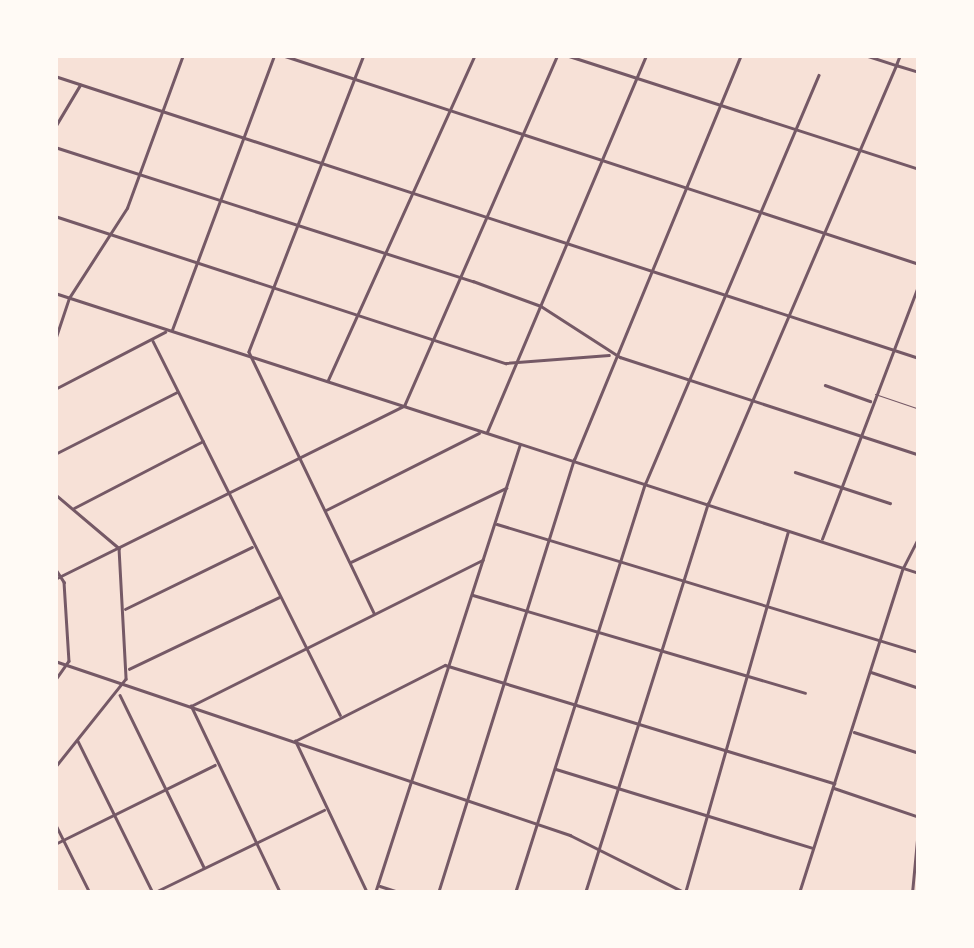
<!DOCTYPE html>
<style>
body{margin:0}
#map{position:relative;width:974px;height:948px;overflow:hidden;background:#f7e1d7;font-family:Montserrat,sans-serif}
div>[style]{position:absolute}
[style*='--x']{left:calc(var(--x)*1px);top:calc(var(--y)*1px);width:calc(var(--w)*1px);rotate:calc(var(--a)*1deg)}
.service>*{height:1px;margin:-0.5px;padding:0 0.5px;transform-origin:0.5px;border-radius:0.5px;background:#755966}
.minor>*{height:2.5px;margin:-1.25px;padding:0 1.25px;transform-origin:1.25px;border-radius:1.25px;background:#755966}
.tertiary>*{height:2.5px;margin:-1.25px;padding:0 1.25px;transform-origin:1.25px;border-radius:1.25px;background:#755966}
span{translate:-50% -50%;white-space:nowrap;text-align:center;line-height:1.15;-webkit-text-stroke:8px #fffaf5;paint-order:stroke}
.frame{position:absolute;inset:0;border:58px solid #fffaf5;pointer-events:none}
</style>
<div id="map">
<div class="service">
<div style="--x:875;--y:394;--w:46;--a:18.8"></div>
</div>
<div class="minor">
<div style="--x:282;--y:55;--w:670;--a:18.16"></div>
<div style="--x:364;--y:55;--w:318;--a:111.2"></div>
<div style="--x:249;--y:352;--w:289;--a:64.4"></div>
<div style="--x:566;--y:55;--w:371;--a:17.9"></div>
<div style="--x:55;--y:76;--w:909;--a:18.08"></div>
<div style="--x:55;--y:127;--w:49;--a:-59.2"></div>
<div style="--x:55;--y:147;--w:439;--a:17.8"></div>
<div style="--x:473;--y:281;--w:72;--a:20.2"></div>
<div style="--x:541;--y:306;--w:94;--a:32.8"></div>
<div style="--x:620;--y:357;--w:315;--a:18.1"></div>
<div style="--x:55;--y:216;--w:474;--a:18.1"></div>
<div style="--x:506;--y:363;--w:103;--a:-4.4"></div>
<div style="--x:55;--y:293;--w:908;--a:17.96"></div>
<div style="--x:172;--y:330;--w:293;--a:-69.6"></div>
<div style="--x:153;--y:341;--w:418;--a:63.4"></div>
<div style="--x:328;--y:380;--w:357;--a:-65.7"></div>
<div style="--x:825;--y:385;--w:48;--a:19.6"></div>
<div style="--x:55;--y:389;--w:124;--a:-27.4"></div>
<div style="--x:487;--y:432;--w:409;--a:-67.1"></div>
<div style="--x:55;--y:454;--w:137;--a:-26.9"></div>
<div style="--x:795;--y:472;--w:100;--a:18.1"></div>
<div style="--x:55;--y:494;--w:84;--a:40.2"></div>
<div style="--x:119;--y:548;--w:131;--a:86.9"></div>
<div style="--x:126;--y:679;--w:114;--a:128.6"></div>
<div style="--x:74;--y:508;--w:145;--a:-27.4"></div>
<div style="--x:326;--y:510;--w:171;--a:-26.7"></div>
<div style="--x:497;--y:524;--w:441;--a:16.9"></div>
<div style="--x:822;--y:539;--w:274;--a:-69.2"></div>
<div style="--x:351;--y:562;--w:172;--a:-25.5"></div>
<div style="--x:55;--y:568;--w:17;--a:57"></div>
<div style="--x:64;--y:582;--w:79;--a:86.4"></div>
<div style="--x:69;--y:661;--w:24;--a:125"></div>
<div style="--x:55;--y:579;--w:390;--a:-26.4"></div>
<div style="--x:404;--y:406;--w:383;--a:-66.4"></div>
<div style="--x:473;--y:595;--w:346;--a:16.4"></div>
<div style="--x:125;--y:609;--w:141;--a:-26"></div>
<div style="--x:129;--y:669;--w:166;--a:-25.6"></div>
<div style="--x:871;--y:672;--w:51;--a:18.4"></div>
<div style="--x:120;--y:695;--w:191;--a:64"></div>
<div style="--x:854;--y:732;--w:68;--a:17.9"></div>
<div style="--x:78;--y:741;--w:169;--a:63.7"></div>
<div style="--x:153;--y:893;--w:190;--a:-25.9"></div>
<div style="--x:556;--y:769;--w:268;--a:17.1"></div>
<div style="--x:834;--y:788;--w:90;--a:18.8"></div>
<div style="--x:55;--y:844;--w:178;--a:-26.3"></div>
<div style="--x:380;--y:886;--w:23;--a:18"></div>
<div style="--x:280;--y:893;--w:207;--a:-115.5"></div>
<div style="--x:191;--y:706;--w:326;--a:-26.6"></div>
<div style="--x:367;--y:893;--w:168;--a:-115.3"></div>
<div style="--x:295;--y:741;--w:168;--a:-26.9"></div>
<div style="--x:445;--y:665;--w:407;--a:16.9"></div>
<div style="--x:375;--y:893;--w:471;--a:-72.1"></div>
<div style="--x:438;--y:893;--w:454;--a:-72.6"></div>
<div style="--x:574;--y:460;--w:438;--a:-67.6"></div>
<div style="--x:515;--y:893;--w:429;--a:-72.4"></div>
<div style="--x:645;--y:484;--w:444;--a:-67"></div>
<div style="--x:585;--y:893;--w:408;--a:-72.5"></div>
<div style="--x:708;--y:504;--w:478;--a:-66.8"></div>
<div style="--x:896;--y:65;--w:24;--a:17"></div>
<div style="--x:685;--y:893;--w:375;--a:-74.1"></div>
<div style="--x:799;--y:893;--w:341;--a:-72.3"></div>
<div style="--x:903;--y:568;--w:36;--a:-63"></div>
<div style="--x:912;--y:893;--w:74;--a:-84.6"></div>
</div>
<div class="tertiary">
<div style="--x:865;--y:55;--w:33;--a:18"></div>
<div style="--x:896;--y:65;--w:11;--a:-68"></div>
<div style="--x:55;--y:340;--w:44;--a:-71.6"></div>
<div style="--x:69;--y:298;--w:107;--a:-57.2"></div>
<div style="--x:127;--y:208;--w:163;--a:-69.9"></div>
<div style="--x:55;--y:661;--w:544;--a:18.67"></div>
<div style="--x:570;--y:835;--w:130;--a:26.6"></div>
<div style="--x:55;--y:823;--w:78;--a:63.4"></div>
</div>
<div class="frame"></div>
</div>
